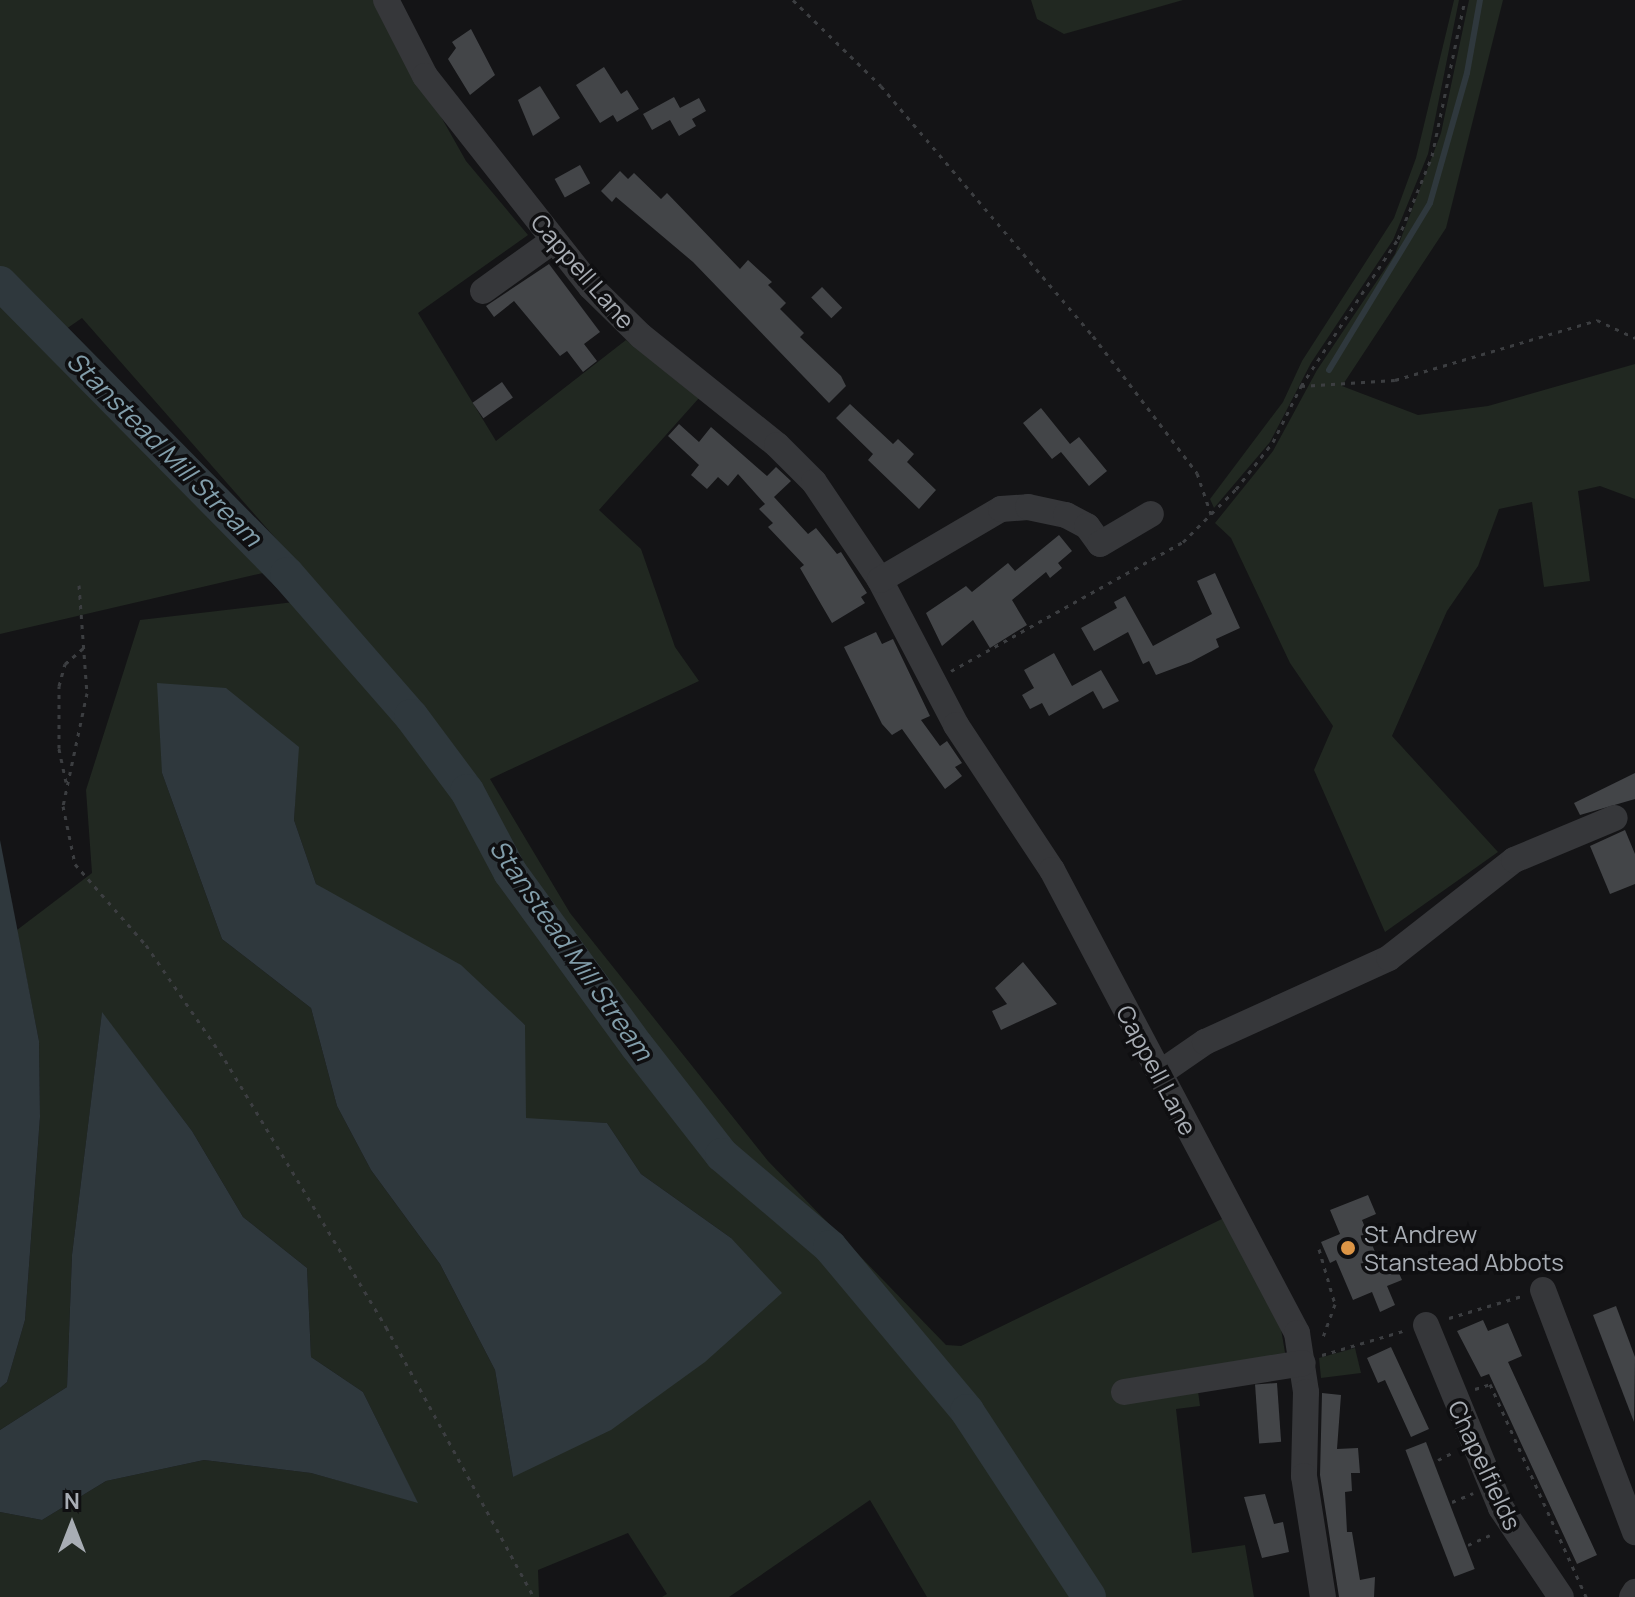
<!DOCTYPE html>
<style>
body{margin:0}
#map{position:relative;width:1635px;height:1597px;overflow:hidden;background:#141416;font-family:Manrope,sans-serif}
div>[style]{position:absolute}
[style*='--x']{left:calc(var(--x)*1px);top:calc(var(--y)*1px);width:calc(var(--w)*1px);rotate:calc(var(--a)*1deg)}
.green>*{inset:0;background:#212821}
.water>*{inset:0;background:#2f383d}
.stream>*{height:6px;margin:-3px;padding:0 3px;transform-origin:3px;border-radius:3px;background:#2f383d}
.river>*{height:34px;margin:-17px;padding:0 17px;transform-origin:17px;border-radius:17px;background:#2f383d}
.building>*{inset:0;background:#434548;transform-origin:0 0}
.path>*{height:3px;margin-top:-1.5px;transform-origin:0;background:repeating-linear-gradient(90deg,#3c3e41 0 4px,transparent 0 10px)}
.minor>*{height:26px;margin:-13px;padding:0 13px;transform-origin:13px;border-radius:13px;background:#36373a}
.dots>*{width:22px;height:22px;translate:-50% -50%;box-sizing:border-box;border:4px solid #0f0f11;border-radius:50%}
span{translate:-50% -50%;white-space:nowrap;text-align:center;line-height:1.15;-webkit-text-stroke:7px #0f0f11;paint-order:stroke}
.street-label{font-size:24px;color:#a8adb4}
.poi-label{font-size:24px;color:#a8adb4}
.left{translate:0 -50%;text-align:left}
.water-label{font-size:26px;color:#829eab;font-style:italic}
.north{position:absolute;left:32px;top:1485px;width:80px;height:80px;-webkit-text-stroke:6px #0f0f11;paint-order:stroke;rotate:0deg;font-size:22px;font-weight:700;line-height:32px;text-align:center;color:#a8adb4}
.north::after{content:'';display:block;margin:auto;width:28px;height:36px;background:#a8adb4;clip-path:polygon(50% 0,100% 100%,50% 72%,0 100%)}
</style>
<div id="map">
<div class="green">
<div style="clip-path:polygon(evenodd,0 0,375px 0,466px 161px,528px 235px,418px 313px,496px 441px,626px 340px,699px 398px,599px 510px,641px 549px,675px 647px,699px 681px,490px 779px,570px 913px,768px 1161px,946px 1345px,961px 1346px,1226px 1217px,1281px 1329px,1288px 1370px,1198px 1391px,1200px 1406px,1176px 1409px,1192px 1553px,1245px 1545px,1254px 1597px,927px 1597px,870px 1500px,729px 1597px,662px 1597px,667px 1594px,628px 1533px,538px 1570px,539px 1597px,0 1597px,0 1512px,42px 1520px,106px 1481px,204px 1460px,311px 1473px,417px 1502px,363px 1392px,311px 1357px,307px 1268px,243px 1217px,192px 1131px,102px 1013px,72px 1255px,67px 1387px,0 1430px,0 1388px,7px 1382px,25px 1320px,40px 1117px,39px 1041px,17px 930px,92px 873px,86px 790px,140px 620px,328px 598px,82px 318px,40px 347px,263px 573px,0 634px,0 0,298px 747px,294px 820px,316px 884px,525px 1025px,525px 1119px,607px 1123px,641px 1174px,731px 1238px,513px 1477px,495px 1370px,440px 1264px,371px 1170px,337px 1106px,311px 1008px,222px 939px,162px 773px,298px 747px)"></div>
<div style="clip-path:polygon(1031px 0,1183px 0,1064px 34px,1037px 19px)"></div>
<div style="clip-path:polygon(1454px 0,1459px 0,1428px 154px,1393px 240px,1311px 363px,1270px 442px,1214px 508px,1210px 499px,1283px 402px,1302px 361px,1394px 218px,1416px 158px)"></div>
<div style="clip-path:polygon(1469px 0,1503px 0,1446px 228px,1342px 386px,1418px 415px,1488px 406px,1635px 364px,1635px 499px,1600px 486px,1578px 491px,1590px 581px,1544px 587px,1532px 502px,1499px 509px,1478px 566px,1447px 611px,1392px 736px,1498px 852px,1385px 932px,1314px 770px,1333px 726px,1290px 663px,1231px 538px,1215px 523px,1273px 451px,1317px 370px,1395px 254px,1441px 133px)"></div>
<div style="clip-path:polygon(1355px 1348px,1361px 1373px,1321px 1378px,1319px 1358px)"></div>
</div>
<div class="water">
<div style="clip-path:polygon(157px 683px,226px 688px,299px 747px,294px 820px,316px 884px,461px 965px,525px 1025px,526px 1118px,607px 1123px,641px 1174px,731px 1238px,782px 1293px,705px 1362px,611px 1430px,513px 1477px,495px 1370px,440px 1264px,371px 1170px,337px 1106px,311px 1008px,222px 939px,162px 773px)"></div>
<div style="clip-path:polygon(0 840px,39px 1041px,40px 1117px,25px 1320px,7px 1382px,0 1388px)"></div>
<div style="clip-path:polygon(102px 1012px,192px 1131px,243px 1217px,307px 1268px,311px 1357px,363px 1392px,418px 1503px,311px 1473px,204px 1460px,106px 1481px,42px 1520px,0 1512px,0 1430px,67px 1387px,72px 1255px)"></div>
</div>
<div class="stream">
<div style="--x:1329;--y:370;--w:195;--a:-58.8"></div>
<div style="--x:1430;--y:203;--w:135;--a:-74.1"></div>
<div style="--x:1467;--y:73;--w:74;--a:-79.9"></div>
</div>
<div class="river">
<div style="--x:0;--y:283;--w:409;--a:45.4"></div>
<div style="--x:287;--y:574;--w:189;--a:48.9"></div>
<div style="--x:411;--y:716;--w:94;--a:53.3"></div>
<div style="--x:467;--y:791;--w:92;--a:62"></div>
<div style="--x:510;--y:872;--w:215;--a:53.9"></div>
<div style="--x:637;--y:1046;--w:138;--a:52.1"></div>
<div style="--x:722;--y:1155;--w:142;--a:40.4"></div>
<div style="--x:830;--y:1247;--w:214;--a:50.1"></div>
<div style="--x:967;--y:1411;--w:222;--a:56.7"></div>
</div>
<div class="building">
<div style="clip-path:polygon(471px 29px,495px 75px,470px 95px,448px 59px,456px 48px,452px 42px)"></div>
<div style="clip-path:polygon(604px 67px,621px 94px,627px 90px,639px 109px,617px 122px,613px 115px,600px 123px,576px 85px)"></div>
<div style="clip-path:polygon(540px 86px,560px 118px,533px 136px,518px 100px)"></div>
<div style="clip-path:polygon(674px 97px,680px 108px,699px 98px,706px 111px,692px 119px,696px 126px,679px 136px,670px 120px,652px 130px,643px 114px)"></div>
<div style="left:580px;top:165px;width:21px;height:29px;rotate:61deg"></div>
<div style="clip-path:polygon(620px 171px,628px 179px,634px 173px,661px 199px,667px 193px,740px 269px,748px 260px,772px 282px,768px 285px,786px 303px,780px 309px,804px 333px,800px 337px,841px 376px,846px 386px,829px 403px,693px 262px,616px 197px,612px 202px,601px 191px)"></div>
<div style="clip-path:polygon(549px 264px,600px 332px,584px 344px,597px 361px,583px 372px,567px 351px,560px 356px,514px 301px,494px 317px,486px 306px)"></div>
<div style="left:822px;top:287px;width:29px;height:15px;rotate:46deg"></div>
<div style="left:502px;top:382px;width:19px;height:36px;rotate:55deg"></div>
<div style="clip-path:polygon(850px 404px,893px 444px,898px 439px,914px 454px,907px 462px,936px 490px,919px 509px,868px 460px,873px 454px,836px 418px)"></div>
<div style="clip-path:polygon(1041px 408px,1070px 444px,1079px 437px,1107px 471px,1089px 486px,1061px 452px,1052px 459px,1023px 423px)"></div>
<div style="clip-path:polygon(679px 424px,699px 442px,711px 427px,767px 476px,776px 467px,791px 481px,774px 497px,808px 534px,816px 528px,837px 554px,841px 552px,867px 593px,861px 597px,865px 603px,832px 623px,800px 568px,804px 565px,768px 527px,773px 523px,759px 509px,765px 504px,738px 474px,728px 486px,718px 477px,707px 489px,691px 475px,699px 465px,668px 436px)"></div>
<div style="clip-path:polygon(1059px 535px,1072px 551px,1058px 563px,1062px 568px,1050px 578px,1046px 572px,1012px 600px,1027px 625px,990px 648px,973px 620px,942px 646px,926px 613px,966px 586px,972px 592px,1008px 563px,1015px 571px)"></div>
<div style="clip-path:polygon(1215px 573px,1240px 628px,1216px 639px,1219px 647px,1191px 662px,1156px 675px,1149px 661px,1143px 664px,1128px 632px,1094px 651px,1081px 628px,1117px 608px,1114px 602px,1125px 596px,1153px 646px,1212px 614px,1197px 581px)"></div>
<div style="clip-path:polygon(876px 632px,882px 644px,893px 639px,930px 716px,921px 720px,940px 746px,947px 741px,962px 763px,955px 767px,962px 776px,945px 789px,902px 729px,892px 735px,882px 724px,844px 647px)"></div>
<div style="clip-path:polygon(1054px 653px,1072px 686px,1101px 670px,1119px 701px,1103px 709px,1093px 691px,1049px 716px,1042px 703px,1030px 709px,1022px 695px,1034px 688px,1024px 670px)"></div>
<div style="clip-path:polygon(1635px 773px,1635px 799px,1580px 815px,1574px 803px)"></div>
<div style="clip-path:polygon(1625px 830px,1635px 854px,1635px 884px,1610px 894px,1590px 846px)"></div>
<div style="clip-path:polygon(1023px 962px,1057px 1004px,1001px 1030px,992px 1011px,1007px 1004px,995px 988px)"></div>
<div style="clip-path:polygon(1368px 1195px,1376px 1214px,1362px 1220px,1382px 1269px,1395px 1264px,1402px 1280px,1387px 1286px,1395px 1305px,1380px 1312px,1372px 1292px,1353px 1300px,1336px 1260px,1330px 1263px,1321px 1242px,1340px 1234px,1330px 1210px)"></div>
<div style="clip-path:polygon(1616px 1306px,1635px 1357px,1634px 1422px,1593px 1315px)"></div>
<div style="clip-path:polygon(1483px 1320px,1488px 1331px,1508px 1323px,1522px 1356px,1508px 1362px,1597px 1555px,1577px 1564px,1489px 1374px,1481px 1377px,1457px 1331px)"></div>
<div style="clip-path:polygon(1391px 1347px,1429px 1429px,1411px 1437px,1385px 1380px,1378px 1383px,1367px 1358px)"></div>
<div style="left:1277px;top:1383px;width:59px;height:22px;rotate:86deg"></div>
<div style="clip-path:polygon(1322px 1393px,1341px 1395px,1337px 1449px,1358px 1448px,1360px 1473px,1351px 1473px,1352px 1491px,1345px 1492px,1347px 1532px,1352px 1532px,1360px 1580px,1375px 1577px,1374px 1597px,1339px 1597px,1320px 1475px)"></div>
<div style="left:1426px;top:1442px;width:136px;height:22px;rotate:69deg"></div>
<div style="clip-path:polygon(1265px 1494px,1274px 1524px,1283px 1522px,1289px 1552px,1262px 1558px,1244px 1497px)"></div>
</div>
<div class="path">
<div style="--x:793;--y:0;--w:123;--a:44.3"></div>
<div style="--x:881;--y:86;--w:328;--a:49.7"></div>
<div style="--x:1093;--y:336;--w:172;--a:52.8"></div>
<div style="--x:1197;--y:473;--w:46;--a:71.2"></div>
<div style="--x:1301;--y:386;--w:94;--a:-3.7"></div>
<div style="--x:1395;--y:380;--w:211;--a:-16.5"></div>
<div style="--x:1597;--y:320;--w:42;--a:25.3"></div>
<div style="--x:79;--y:585;--w:108;--a:85.8"></div>
<div style="--x:87;--y:693;--w:116;--a:102"></div>
<div style="--x:63;--y:806;--w:59;--a:78.3"></div>
<div style="--x:75;--y:864;--w:108;--a:48.8"></div>
<div style="--x:146;--y:945;--w:140;--a:55.5"></div>
<div style="--x:225;--y:1060;--w:312;--a:58.9"></div>
<div style="--x:386;--y:1327;--w:308;--a:61.3"></div>
<div style="--x:951;--y:671;--w:265;--a:-29.1"></div>
<div style="--x:1183;--y:542;--w:75;--a:-45"></div>
<div style="--x:1236;--y:489;--w:60;--a:-51.8"></div>
<div style="--x:1273;--y:442;--w:63;--a:-63.4"></div>
<div style="--x:1301;--y:386;--w:176;--a:-56.6"></div>
<div style="--x:1398;--y:239;--w:90;--a:-67.7"></div>
<div style="--x:1432;--y:156;--w:159;--a:-78.1"></div>
<div style="--x:66;--y:782;--w:35;--a:-102"></div>
<div style="--x:59;--y:748;--w:62;--a:-90"></div>
<div style="--x:59;--y:686;--w:23;--a:-75"></div>
<div style="--x:65;--y:664;--w:28;--a:-41"></div>
<div style="--x:1319;--y:1249;--w:57;--a:73.8"></div>
<div style="--x:1335;--y:1304;--w:38;--a:110"></div>
<div style="--x:1449;--y:1318;--w:76;--a:-16.8"></div>
<div style="--x:1322;--y:1355;--w:84;--a:-16.5"></div>
<div style="--x:1475;--y:1389;--w:16;--a:-18"></div>
<div style="--x:1490;--y:1384;--w:234;--a:65.7"></div>
<div style="--x:1438;--y:1460;--w:18;--a:-27"></div>
<div style="--x:1452;--y:1502;--w:23;--a:-23"></div>
<div style="--x:1468;--y:1545;--w:24;--a:-24"></div>
</div>
<div class="minor">
<div style="--x:386;--y:0;--w:85;--a:62.8"></div>
<div style="--x:425;--y:76;--w:268;--a:51.8"></div>
<div style="--x:591;--y:287;--w:70;--a:44.4"></div>
<div style="--x:641;--y:336;--w:174;--a:38.7"></div>
<div style="--x:777;--y:445;--w:52;--a:45"></div>
<div style="--x:814;--y:482;--w:118;--a:56"></div>
<div style="--x:880;--y:580;--w:164;--a:62.3"></div>
<div style="--x:956;--y:725;--w:174;--a:56.5"></div>
<div style="--x:1052;--y:870;--w:524;--a:62.11"></div>
<div style="--x:1297;--y:1333;--w:60;--a:81.3"></div>
<div style="--x:1306;--y:1392;--w:84;--a:91.4"></div>
<div style="--x:1304;--y:1476;--w:122;--a:81.1"></div>
<div style="--x:483;--y:291;--w:87;--a:-35.7"></div>
<div style="--x:880;--y:580;--w:140;--a:-30.4"></div>
<div style="--x:1001;--y:509;--w:27;--a:-4"></div>
<div style="--x:1028;--y:507;--w:39;--a:12"></div>
<div style="--x:1066;--y:515;--w:24;--a:28"></div>
<div style="--x:1087;--y:526;--w:22;--a:54"></div>
<div style="--x:1100;--y:544;--w:59;--a:-30.5"></div>
<div style="--x:1160;--y:1073;--w:55;--a:-34.6"></div>
<div style="--x:1205;--y:1042;--w:202;--a:-24.5"></div>
<div style="--x:1389;--y:958;--w:159;--a:-38.1"></div>
<div style="--x:1514;--y:860;--w:109;--a:-22.6"></div>
<div style="--x:1543;--y:1290;--w:259;--a:69.2"></div>
<div style="--x:1426;--y:1325;--w:198;--a:67.7"></div>
<div style="--x:1501;--y:1508;--w:107;--a:56"></div>
<div style="--x:1124;--y:1392;--w:181;--a:-9.2"></div>
<div style="--x:1632;--y:1597;--w:6;--a:-59"></div>
</div>
<div class="dots">
<div style="left:1348px;top:1248px;background:#dc9546"></div>
</div>
<div class="street-label">
<span style="left:583px;top:271px;rotate:49deg">Cappell Lane</span>
<span style="left:1157px;top:1070px;rotate:62deg">Cappell Lane</span>
<span style="left:1485px;top:1465px;rotate:65deg">Chapelfields</span>
</div>
<div class="poi-label">
<span class="left" style="left:1364px;top:1248px">St Andrew<br>Stanstead Abbots</span>
</div>
<div class="water-label">
<span style="left:164px;top:449px;rotate:45deg">Stanstead Mill Stream</span>
<span style="left:571px;top:950px;rotate:55deg">Stanstead Mill Stream</span>
</div>
<div class="north">N</div>
</div>
